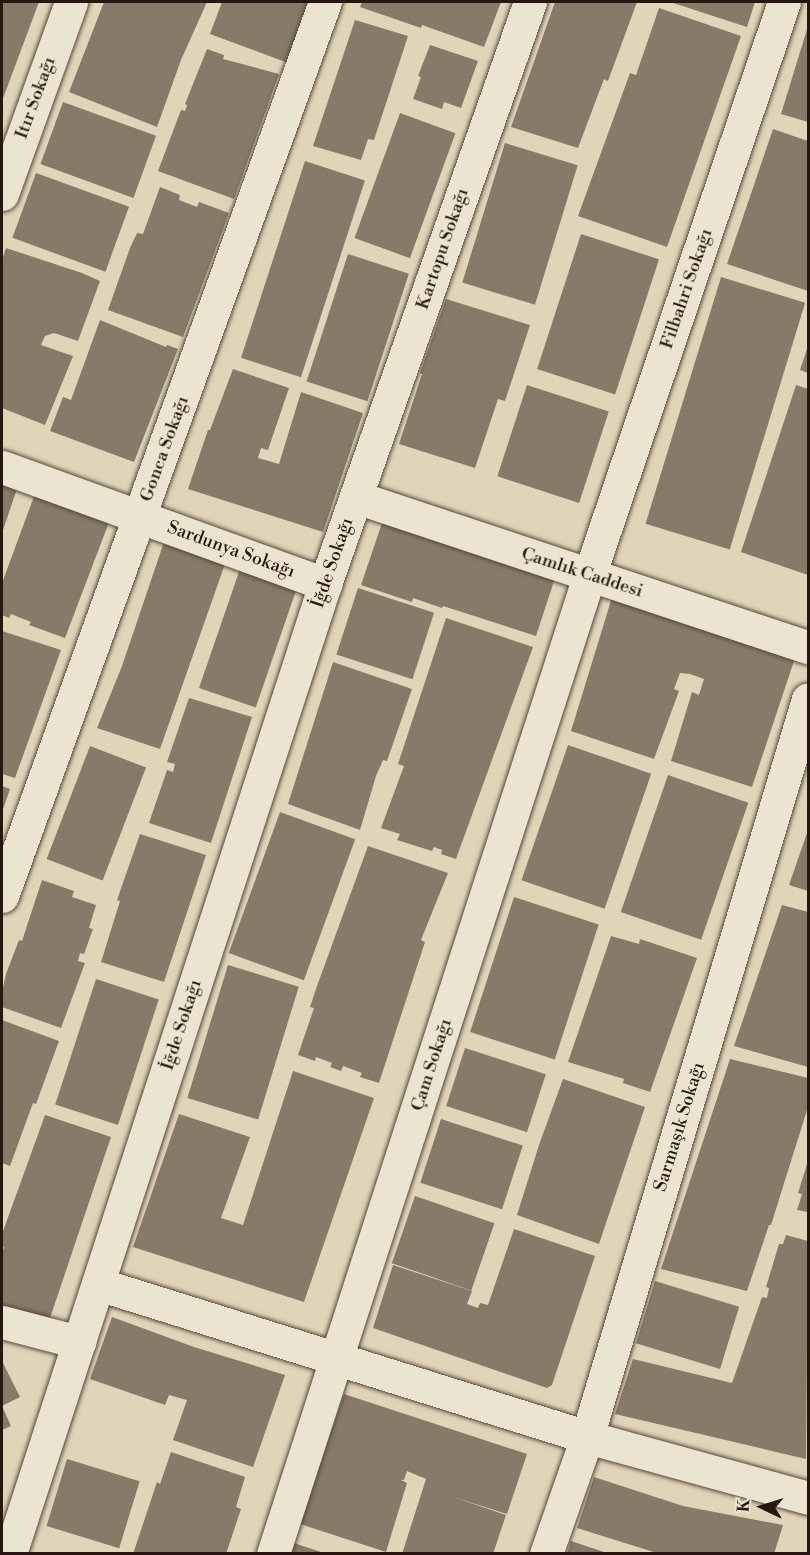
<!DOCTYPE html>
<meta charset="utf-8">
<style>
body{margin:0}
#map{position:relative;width:810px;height:1555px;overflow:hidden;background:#e0d5b8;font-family:"Libre Bodoni",serif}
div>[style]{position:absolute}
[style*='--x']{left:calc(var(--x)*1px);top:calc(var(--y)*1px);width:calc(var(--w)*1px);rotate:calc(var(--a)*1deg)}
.building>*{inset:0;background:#887a68;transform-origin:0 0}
.roads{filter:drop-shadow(0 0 2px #56463b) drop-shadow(0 0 2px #56463b)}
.minor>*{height:33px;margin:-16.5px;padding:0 16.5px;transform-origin:16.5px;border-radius:16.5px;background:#ebe4d1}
span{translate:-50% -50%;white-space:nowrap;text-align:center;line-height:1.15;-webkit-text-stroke:6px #ebe4d1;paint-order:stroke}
.street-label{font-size:18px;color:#281711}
.frame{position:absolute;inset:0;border:3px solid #281711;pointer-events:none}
.north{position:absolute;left:732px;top:1477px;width:60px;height:60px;-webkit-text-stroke:4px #ebe4d1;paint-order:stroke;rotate:274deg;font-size:16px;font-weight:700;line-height:24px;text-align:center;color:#281711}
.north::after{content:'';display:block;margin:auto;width:21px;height:27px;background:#281711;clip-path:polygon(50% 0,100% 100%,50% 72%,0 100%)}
</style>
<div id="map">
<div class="building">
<div style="clip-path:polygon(2px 2px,39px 2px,2px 101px)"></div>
<div style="clip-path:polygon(104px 2px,207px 2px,181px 60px,157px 127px,69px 92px)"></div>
<div style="clip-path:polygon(222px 2px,311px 2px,288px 63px,210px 34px)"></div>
<div style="clip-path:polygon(362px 2px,501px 2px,484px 47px,422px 25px,421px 28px,360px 7px)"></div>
<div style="clip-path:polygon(555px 2px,637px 2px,608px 81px,604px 79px,578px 148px,511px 127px)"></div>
<div style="clip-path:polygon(670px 2px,755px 2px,747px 27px)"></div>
<div style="clip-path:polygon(659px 8px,741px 36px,667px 247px,578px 216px,630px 73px,636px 75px)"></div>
<div style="clip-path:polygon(355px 20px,408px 36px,374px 140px,368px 139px,361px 160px,313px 146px)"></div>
<div style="clip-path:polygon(808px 26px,808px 122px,781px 114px)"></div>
<div style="clip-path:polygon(430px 45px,478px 61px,461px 108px,444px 102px,442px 109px,413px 99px,421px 77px,418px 76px)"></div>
<div style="clip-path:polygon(207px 49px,224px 55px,223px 59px,279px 74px,234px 199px,158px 171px,181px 110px,185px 111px,187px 105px,185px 104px)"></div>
<div style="left:63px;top:102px;width:99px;height:66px;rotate:20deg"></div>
<div style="left:400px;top:113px;width:59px;height:133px;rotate:20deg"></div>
<div style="clip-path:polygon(773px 129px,808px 141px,808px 291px,727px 264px)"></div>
<div style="left:505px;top:143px;width:76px;height:146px;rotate:17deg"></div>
<div style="left:305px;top:161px;width:63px;height:207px;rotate:18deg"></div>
<div style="left:36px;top:173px;width:99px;height:69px;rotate:20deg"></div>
<div style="clip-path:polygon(160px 187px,180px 195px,179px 200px,197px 207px,199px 202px,229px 213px,183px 337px,108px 310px,130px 248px,137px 233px,143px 234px)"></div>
<div style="left:581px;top:234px;width:82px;height:142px;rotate:18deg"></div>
<div style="clip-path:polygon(6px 248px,82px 273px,100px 281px,78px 341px,54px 333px,45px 336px,41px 345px,73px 356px,45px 425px,2px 408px,2px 260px)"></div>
<div style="left:348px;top:254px;width:64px;height:134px;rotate:18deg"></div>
<div style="left:721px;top:277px;width:88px;height:258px;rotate:17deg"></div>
<div style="clip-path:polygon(446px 299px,530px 325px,505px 401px,498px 399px,475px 468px,399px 444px,422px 374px,420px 373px)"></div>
<div style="clip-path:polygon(100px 320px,166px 347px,167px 345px,178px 349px,134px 462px,50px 431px,63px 397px,71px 400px)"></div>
<div style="clip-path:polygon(808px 346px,808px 373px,800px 370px)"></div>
<div style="clip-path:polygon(233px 369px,289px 388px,268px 450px,261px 448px,258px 458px,279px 464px,301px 392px,363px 413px,323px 532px,188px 489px,208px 430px,210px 430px)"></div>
<div style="left:527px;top:385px;width:86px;height:96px;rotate:18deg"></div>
<div style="clip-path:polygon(796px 385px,808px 389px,808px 575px,741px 552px)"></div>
<div style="clip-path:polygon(2px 480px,18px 486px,2px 533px)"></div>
<div style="clip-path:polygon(36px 491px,111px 517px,65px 638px,29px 625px,31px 622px,11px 614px,9px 618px,2px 615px,2px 583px)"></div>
<div style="clip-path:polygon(384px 517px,556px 575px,536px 636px,443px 606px,442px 608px,413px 598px,412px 602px,361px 585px)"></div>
<div style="clip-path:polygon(165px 539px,226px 561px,160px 749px,97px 728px,122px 666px)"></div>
<div style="left:241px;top:566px;width:60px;height:129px;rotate:19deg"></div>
<div style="left:358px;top:588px;width:80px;height:70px;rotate:18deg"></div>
<div style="clip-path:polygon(613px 594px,796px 655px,752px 787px,671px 761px,692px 692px,699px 695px,704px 679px,690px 674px,680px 673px,674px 689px,679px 691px,654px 759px,571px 731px)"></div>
<div style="clip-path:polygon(446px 618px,533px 647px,456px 859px,441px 854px,442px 850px,434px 847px,432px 851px,397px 840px,400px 834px,381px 828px,404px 766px,398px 764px)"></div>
<div style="clip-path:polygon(2px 631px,61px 650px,15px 778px,2px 774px)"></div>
<div style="clip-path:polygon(333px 662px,412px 689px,387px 761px,383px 760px,376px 776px,360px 830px,288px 804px)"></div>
<div style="clip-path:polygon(189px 698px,252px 717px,211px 843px,149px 823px,167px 770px,173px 772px,175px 764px,167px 762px)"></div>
<div style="left:568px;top:745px;width:88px;height:143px;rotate:19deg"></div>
<div style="left:90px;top:746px;width:60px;height:121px;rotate:21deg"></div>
<div style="left:668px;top:775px;width:85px;height:145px;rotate:19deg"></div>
<div style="clip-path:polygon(2px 786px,10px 789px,2px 812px)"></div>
<div style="left:280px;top:812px;width:80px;height:150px;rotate:20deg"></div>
<div style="clip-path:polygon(808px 830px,808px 891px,789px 885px)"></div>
<div style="clip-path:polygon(140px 834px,206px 855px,164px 982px,101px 962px,120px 901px,117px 900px)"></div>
<div style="clip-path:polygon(368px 846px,448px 873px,421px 940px,425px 942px,379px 1083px,360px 1077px,362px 1073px,343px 1066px,341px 1071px,330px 1067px,332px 1063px,316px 1057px,315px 1061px,298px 1055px,314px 1008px,310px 1007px,317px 986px)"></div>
<div style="clip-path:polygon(42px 880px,74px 891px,72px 897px,96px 905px,89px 928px,93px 929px,84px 954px,80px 953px,78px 961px,85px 963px,61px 1028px,2px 1007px,2px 992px,6px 974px,19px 940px,22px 941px)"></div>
<div style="left:514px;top:897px;width:89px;height:142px;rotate:18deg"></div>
<div style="clip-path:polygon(782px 905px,808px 912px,808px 1067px,734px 1046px)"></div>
<div style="clip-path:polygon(611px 936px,639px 944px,640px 939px,697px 958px,650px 1092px,623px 1083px,624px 1079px,568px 1062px)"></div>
<div style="left:228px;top:965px;width:74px;height:139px;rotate:17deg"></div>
<div style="left:96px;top:979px;width:66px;height:132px;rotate:18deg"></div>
<div style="clip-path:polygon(2px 1020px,59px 1041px,36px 1104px,33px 1103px,10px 1166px,2px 1163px)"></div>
<div style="left:465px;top:1048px;width:85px;height:61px;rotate:18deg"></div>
<div style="clip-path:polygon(730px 1059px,808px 1078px,808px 1107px,771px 1225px,769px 1225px,747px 1291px,661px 1269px)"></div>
<div style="clip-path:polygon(293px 1071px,374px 1098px,304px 1302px,133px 1247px,179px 1114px,250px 1137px,221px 1218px,243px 1225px)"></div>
<div style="clip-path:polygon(563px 1079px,645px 1107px,599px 1244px,517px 1215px,539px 1145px)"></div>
<div style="clip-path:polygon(45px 1115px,111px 1137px,47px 1327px,2px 1310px,2px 1254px,4px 1247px,2px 1246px,2px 1234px)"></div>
<div style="left:441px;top:1119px;width:86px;height:67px;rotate:18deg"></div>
<div style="clip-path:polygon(808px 1161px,808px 1212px,797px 1210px,802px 1194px,798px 1193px)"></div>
<div style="left:415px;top:1196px;width:84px;height:71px;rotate:19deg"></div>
<div style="clip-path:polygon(514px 1229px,595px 1256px,552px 1385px,547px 1388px,373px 1328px,393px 1265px,472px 1291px,467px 1304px,478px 1308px,480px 1303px,488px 1305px)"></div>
<div style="clip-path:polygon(786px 1235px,808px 1241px,806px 1459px,615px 1414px,633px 1359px,732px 1383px,762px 1297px,767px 1298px,769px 1288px,766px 1287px,779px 1244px,783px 1244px)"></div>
<div style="left:655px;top:1281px;width:88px;height:65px;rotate:17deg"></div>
<div style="clip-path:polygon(112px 1317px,194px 1347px,285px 1375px,253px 1467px,173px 1440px,187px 1400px,169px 1395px,165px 1405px,90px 1379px)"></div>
<div style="clip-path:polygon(2px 1361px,20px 1397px,2px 1406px,11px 1426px,2px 1430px)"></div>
<div style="clip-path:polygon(344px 1394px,527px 1454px,507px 1514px,453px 1497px,506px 1515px,493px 1554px,402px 1554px,426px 1479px,407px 1471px,404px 1480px,401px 1480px,407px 1483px,386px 1552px,300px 1524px)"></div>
<div style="clip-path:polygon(171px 1452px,245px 1477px,236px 1507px,241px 1509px,226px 1554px,133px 1554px,157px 1482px,160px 1484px)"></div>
<div style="left:67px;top:1459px;width:76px;height:70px;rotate:17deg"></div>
<div style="clip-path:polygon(594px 1477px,683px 1506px,783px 1525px,774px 1554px,660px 1554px,577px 1528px)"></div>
<div style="clip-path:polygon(571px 1541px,607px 1553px,607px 1554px,567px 1554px)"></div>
<div style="clip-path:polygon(294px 1543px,324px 1553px,324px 1554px,291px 1554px)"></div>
</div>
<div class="roads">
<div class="minor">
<div style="--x:2;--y:194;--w:204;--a:-70.2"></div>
<div style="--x:2;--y:467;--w:344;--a:19.9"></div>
<div style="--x:356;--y:497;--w:476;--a:18.4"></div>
<div style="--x:2;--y:896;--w:951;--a:-70.14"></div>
<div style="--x:98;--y:1284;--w:512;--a:17.37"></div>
<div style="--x:587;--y:1437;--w:229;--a:15.4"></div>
<div style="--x:2;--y:1322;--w:80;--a:14.6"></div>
<div style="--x:10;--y:1554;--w:1020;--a:-72.01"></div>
<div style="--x:325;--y:584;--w:617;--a:-70.6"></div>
<div style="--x:273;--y:1554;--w:1028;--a:-72.09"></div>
<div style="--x:589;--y:576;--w:606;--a:-71.24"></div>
<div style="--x:546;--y:1554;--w:124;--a:-70.7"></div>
<div style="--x:587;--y:1437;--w:770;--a:-73.33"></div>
</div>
</div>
<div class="street-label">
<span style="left:36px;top:98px;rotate:-70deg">Itır Sokağı</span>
<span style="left:443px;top:249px;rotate:-71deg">Kartopu Sokağı</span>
<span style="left:687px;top:289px;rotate:-71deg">Filbahri Sokağı</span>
<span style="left:165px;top:449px;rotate:-70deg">Gonca Sokağı</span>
<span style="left:231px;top:550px;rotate:20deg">Sardunya Sokağı</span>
<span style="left:333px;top:563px;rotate:-71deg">İğde Sokağı</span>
<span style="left:582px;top:573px;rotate:18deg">Çamlık Caddesi</span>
<span style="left:182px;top:1025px;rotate:-72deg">İğde Sokağı</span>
<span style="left:432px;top:1065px;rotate:-72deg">Çam Sokağı</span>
<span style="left:680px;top:1127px;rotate:-73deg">Sarmaşık Sokağı</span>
</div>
<div class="frame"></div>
<div class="north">K</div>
</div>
